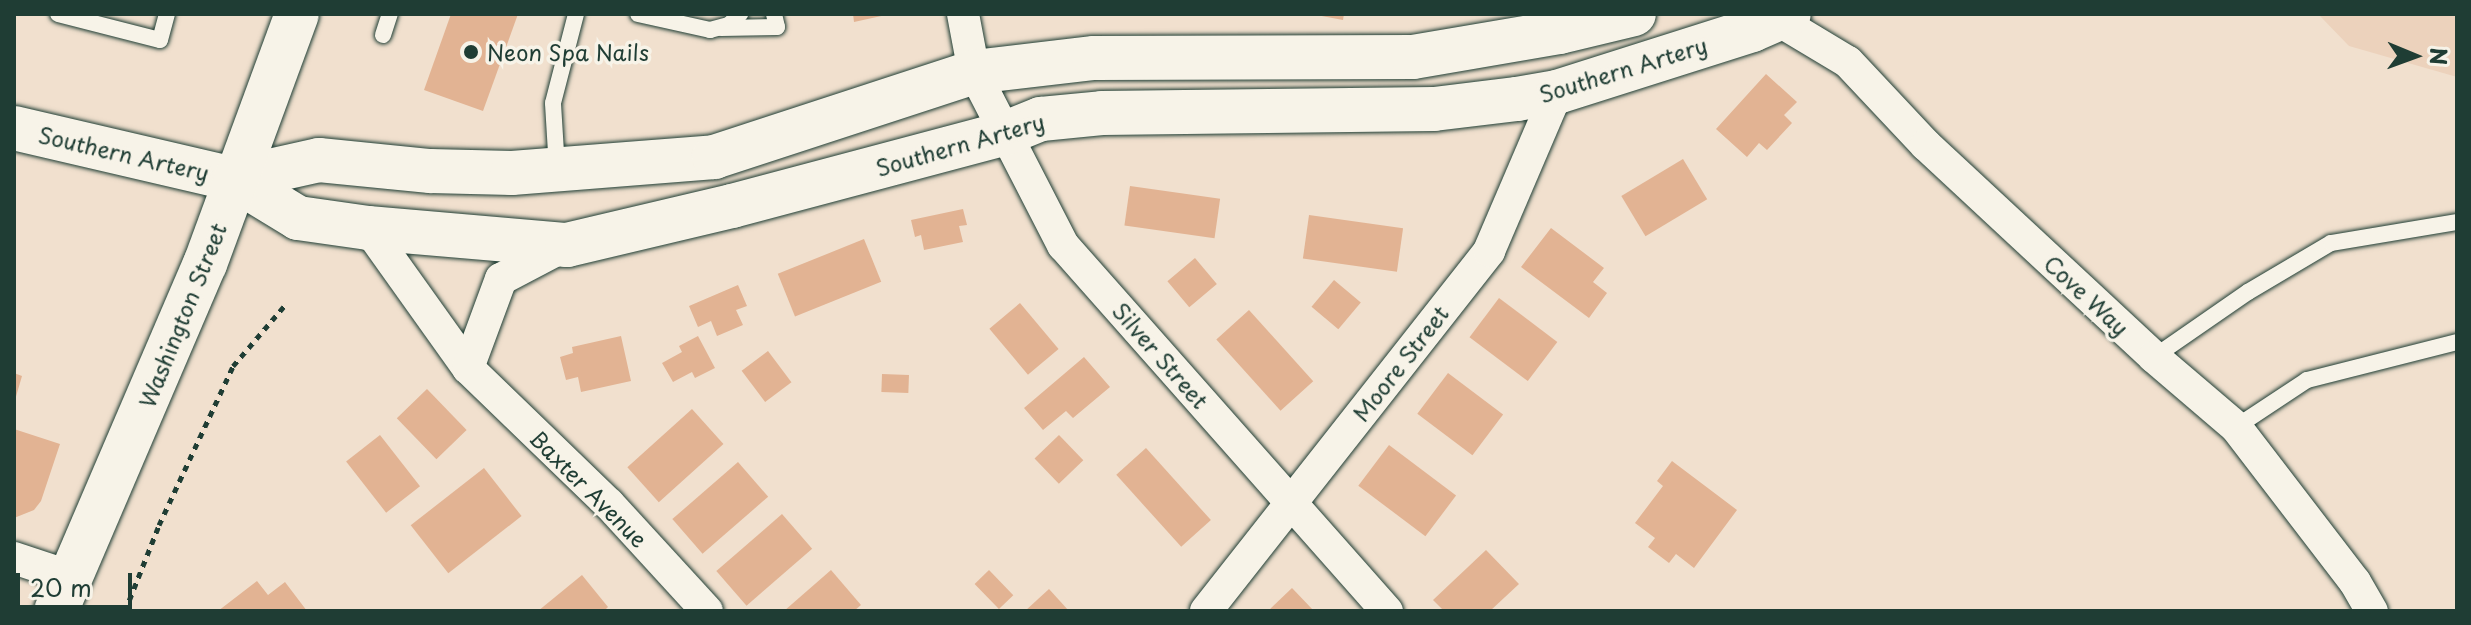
<!DOCTYPE html>
<style>
body{margin:0}
#map{position:relative;width:2471px;height:625px;overflow:hidden;background:#f1e0ce;font-family:"Playpen Sans",sans-serif}
div>[style]{position:absolute}
[style*='--x']{left:calc(var(--x)*1px);top:calc(var(--y)*1px);width:calc(var(--w)*1px);rotate:calc(var(--a)*1deg)}
.built>*{inset:0;background:#ecd2bc}
.building>*{inset:0;background:#e2b393;transform-origin:0 0}
.path>*{height:5px;margin-top:-2.5px;transform-origin:0;background:repeating-linear-gradient(90deg,#1f3d34 0 6px,transparent 0 12px)}
.roads{filter:drop-shadow(0 0 2px #1f3d34) drop-shadow(0 0 2px #1f3d34)}
.service>*{height:16px;margin:-8px;padding:0 8px;transform-origin:8px;border-radius:8px;background:#f7f3e8}
.minor>*{height:32px;margin:-16px;padding:0 16px;transform-origin:16px;border-radius:16px;background:#f7f3e8}
.primary>*{height:44px;margin:-22px;padding:0 22px;transform-origin:22px;border-radius:22px;background:#f7f3e8}
.dots>*{width:22px;height:22px;translate:-50% -50%;box-sizing:border-box;border:4px solid #f7f3e8;border-radius:50%}
span{translate:-50% -50%;white-space:nowrap;text-align:center;line-height:1.15;-webkit-text-stroke:7px #f7f3e8;paint-order:stroke}
.poi-label{font-size:22px;color:#1f3d34}
.left{translate:0 -50%;text-align:left}
.street-label{font-size:22px;color:#1f3d34}
.frame{position:absolute;inset:0;border:16px solid #1f3d34;pointer-events:none}
.north{position:absolute;left:2375px;top:16px;width:80px;height:80px;-webkit-text-stroke:6px #f7f3e8;paint-order:stroke;rotate:91deg;font-size:22px;font-weight:700;line-height:32px;text-align:center;color:#1f3d34}
.north::after{content:'';display:block;margin:auto;width:28px;height:36px;background:#1f3d34;clip-path:polygon(50% 0,100% 100%,50% 72%,0 100%)}
.scale{position:absolute;left:16px;top:573px;width:116px;height:36px;box-sizing:border-box;border:4px solid #1f3d34;border-top:0;padding-left:10px;font-size:24px;line-height:28px;white-space:nowrap;color:#1f3d34;-webkit-text-stroke:6px #f7f3e8;paint-order:stroke}
</style>
<div id="map">
<div class="built">
<div style="clip-path:polygon(2318px 14px,2457px 14px,2457px 77px,2349px 46px)"></div>
</div>
<div class="building">
<div style="clip-path:polygon(451px 14px,518px 14px,483px 111px,424px 90px)"></div>
<div style="clip-path:polygon(853px 14px,885px 14px,886px 15px,854px 22px)"></div>
<div style="clip-path:polygon(1311px 14px,1344px 14px,1343px 20px)"></div>
<div style="clip-path:polygon(1766px 74px,1797px 102px,1784px 115px,1792px 123px,1767px 150px,1759px 143px,1747px 157px,1716px 129px)"></div>
<div style="left:1683px;top:159px;width:47px;height:72px;rotate:59deg"></div>
<div style="left:1130px;top:186px;width:91px;height:40px;rotate:8deg"></div>
<div style="clip-path:polygon(963px 209px,967px 225px,959px 226px,963px 242px,924px 250px,921px 235px,915px 237px,911px 220px)"></div>
<div style="left:1309px;top:215px;width:95px;height:44px;rotate:8deg"></div>
<div style="clip-path:polygon(1551px 228px,1604px 268px,1593px 282px,1607px 293px,1589px 318px,1521px 267px)"></div>
<div style="left:864px;top:239px;width:46px;height:93px;rotate:68deg"></div>
<div style="left:1195px;top:258px;width:34px;height:36px;rotate:50deg"></div>
<div style="left:1334px;top:280px;width:35px;height:35px;rotate:40deg"></div>
<div style="clip-path:polygon(738px 285px,747px 306px,736px 310px,743px 325px,717px 336px,711px 321px,698px 327px,689px 306px)"></div>
<div style="left:1499px;top:298px;width:73px;height:49px;rotate:37deg"></div>
<div style="left:1020px;top:303px;width:60px;height:40px;rotate:50deg"></div>
<div style="left:1249px;top:310px;width:96px;height:44px;rotate:48deg"></div>
<div style="clip-path:polygon(621px 336px,631px 381px,581px 392px,578px 377px,566px 380px,560px 357px,573px 353px,572px 347px)"></div>
<div style="clip-path:polygon(698px 336px,715px 368px,695px 378px,692px 372px,673px 382px,662px 363px,682px 352px,679px 346px)"></div>
<div style="left:768px;top:351px;width:39px;height:33px;rotate:53deg"></div>
<div style="clip-path:polygon(1084px 357px,1110px 387px,1073px 418px,1066px 411px,1043px 430px,1024px 408px)"></div>
<div style="clip-path:polygon(14px 373px,22px 376px,15px 400px,14px 400px)"></div>
<div style="left:1448px;top:373px;width:69px;height:51px;rotate:37deg"></div>
<div style="left:882px;top:374px;width:27px;height:18px;rotate:2deg"></div>
<div style="left:427px;top:389px;width:57px;height:42px;rotate:46deg"></div>
<div style="left:692px;top:409px;width:47px;height:87px;rotate:48deg"></div>
<div style="clip-path:polygon(14px 429px,60px 444px,41px 501px,34px 510px,14px 518px)"></div>
<div style="left:380px;top:435px;width:65px;height:43px;rotate:52deg"></div>
<div style="left:1059px;top:435px;width:35px;height:34px;rotate:46deg"></div>
<div style="left:1389px;top:445px;width:84px;height:51px;rotate:37deg"></div>
<div style="left:1146px;top:448px;width:97px;height:40px;rotate:48deg"></div>
<div style="clip-path:polygon(1672px 461px,1737px 510px,1694px 568px,1676px 554px,1669px 563px,1648px 547px,1655px 538px,1635px 523px,1663px 486px,1657px 481px)"></div>
<div style="left:738px;top:462px;width:46px;height:87px;rotate:49deg"></div>
<div style="left:484px;top:468px;width:61px;height:93px;rotate:52deg"></div>
<div style="left:782px;top:514px;width:46px;height:87px;rotate:49deg"></div>
<div style="clip-path:polygon(1486px 550px,1519px 584px,1490px 611px,1444px 611px,1433px 600px)"></div>
<div style="clip-path:polygon(831px 570px,861px 605px,854px 611px,784px 611px)"></div>
<div style="left:989px;top:570px;width:35px;height:20px;rotate:46deg"></div>
<div style="clip-path:polygon(582px 575px,608px 607px,604px 611px,538px 611px)"></div>
<div style="clip-path:polygon(257px 581px,268px 595px,285px 582px,307px 611px,218px 611px)"></div>
<div style="clip-path:polygon(1292px 588px,1314px 611px,1268px 611px)"></div>
<div style="clip-path:polygon(1049px 589px,1069px 611px,1025px 611px)"></div>
</div>
<div class="path">
<div style="--x:125;--y:611;--w:92;--a:-68.4"></div>
<div style="--x:159;--y:525;--w:175;--a:-65"></div>
<div style="--x:233;--y:366;--w:82;--a:-49.5"></div>
</div>
<div class="roads">
<div class="service">
<div style="--x:58;--y:14;--w:105;--a:14.3"></div>
<div style="--x:160;--y:40;--w:27;--a:-75"></div>
<div style="--x:638;--y:14;--w:74;--a:12.5"></div>
<div style="--x:710;--y:30;--w:20;--a:-15"></div>
<div style="--x:729;--y:25;--w:16;--a:-45"></div>
<div style="--x:721;--y:28;--w:56;--a:-1"></div>
<div style="--x:777;--y:27;--w:13;--a:-103"></div>
<div style="--x:383;--y:35;--w:22;--a:-72"></div>
<div style="--x:557;--y:169;--w:66;--a:-93.5"></div>
<div style="--x:553;--y:103;--w:92;--a:-75.5"></div>
<div style="--x:2154;--y:357;--w:114;--a:-34.7"></div>
<div style="--x:2248;--y:292;--w:96;--a:-30.6"></div>
<div style="--x:2331;--y:243;--w:128;--a:-9.5"></div>
<div style="--x:2236;--y:427;--w:85;--a:-33.5"></div>
<div style="--x:2307;--y:380;--w:155;--a:-14.2"></div>
</div>
<div class="minor">
<div style="--x:963;--y:14;--w:59;--a:79.3"></div>
<div style="--x:974;--y:72;--w:195;--a:62.8"></div>
<div style="--x:1063;--y:245;--w:489;--a:48.5"></div>
<div style="--x:1768;--y:14;--w:93;--a:31"></div>
<div style="--x:1848;--y:62;--w:114;--a:46.8"></div>
<div style="--x:1926;--y:145;--w:311;--a:42.9"></div>
<div style="--x:2154;--y:357;--w:108;--a:40.5"></div>
<div style="--x:2236;--y:427;--w:195;--a:52.5"></div>
<div style="--x:2355;--y:582;--w:34;--a:60"></div>
<div style="--x:368;--y:228;--w:172;--a:54.5"></div>
<div style="--x:468;--y:368;--w:196;--a:44"></div>
<div style="--x:609;--y:504;--w:145;--a:47.5"></div>
<div style="--x:468;--y:368;--w:95;--a:-69.7"></div>
<div style="--x:501;--y:279;--w:73;--a:-27.6"></div>
<div style="--x:14;--y:558;--w:57;--a:18.4"></div>
<div style="--x:1206;--y:611;--w:458;--a:-51.8"></div>
<div style="--x:1489;--y:251;--w:173;--a:-66.8"></div>
</div>
<div class="primary">
<div style="--x:14;--y:128;--w:226;--a:13.1"></div>
<div style="--x:234;--y:179;--w:75;--a:31.4"></div>
<div style="--x:298;--y:218;--w:71;--a:8.1"></div>
<div style="--x:368;--y:228;--w:200;--a:4.9"></div>
<div style="--x:567;--y:245;--w:170;--a:-13.3"></div>
<div style="--x:732;--y:206;--w:284;--a:-14.9"></div>
<div style="--x:1006;--y:133;--w:38;--a:-22"></div>
<div style="--x:1041;--y:119;--w:61;--a:-5.6"></div>
<div style="--x:1102;--y:113;--w:332;--a:-0.7"></div>
<div style="--x:1434;--y:109;--w:84;--a:-6.9"></div>
<div style="--x:1517;--y:99;--w:41;--a:-9.9"></div>
<div style="--x:1557;--y:92;--w:205;--a:-17.6"></div>
<div style="--x:1752;--y:30;--w:40;--a:-23.4"></div>
<div style="--x:234;--y:179;--w:87;--a:-12.6"></div>
<div style="--x:319;--y:160;--w:112;--a:5.7"></div>
<div style="--x:430;--y:171;--w:82;--a:1.4"></div>
<div style="--x:512;--y:173;--w:203;--a:-4.5"></div>
<div style="--x:714;--y:157;--w:274;--a:-18.1"></div>
<div style="--x:974;--y:72;--w:121;--a:-6.7"></div>
<div style="--x:1094;--y:58;--w:319;--a:-0.2"></div>
<div style="--x:1413;--y:57;--w:148;--a:-9.7"></div>
<div style="--x:1559;--y:32;--w:77;--a:-13.5"></div>
<div style="--x:56;--y:611;--w:378;--a:-66.8"></div>
<div style="--x:205;--y:264;--w:266;--a:-69.8"></div>
</div>
</div>
<div class="dots">
<div style="left:471px;top:52px;background:#1f3d34"></div>
</div>
<div class="poi-label">
<span class="left" style="left:487px;top:52px">Neon Spa Nails</span>
</div>
<div class="street-label">
<span style="left:1623px;top:69px;rotate:-17deg">Southern Artery</span>
<span style="left:960px;top:144px;rotate:-16deg">Southern Artery</span>
<span style="left:124px;top:153px;rotate:13deg">Southern Artery</span>
<span style="left:2087px;top:295px;rotate:43deg">Cove Way</span>
<span style="left:182px;top:315px;rotate:-68deg">Washington Street</span>
<span style="left:1161px;top:355px;rotate:49deg">Silver Street</span>
<span style="left:1400px;top:363px;rotate:-52deg">Moore Street</span>
<span style="left:589px;top:488px;rotate:45deg">Baxter Avenue</span>
</div>
<div class="frame"></div>
<div class="north">N</div>
<div class="scale">20 m</div>
</div>
